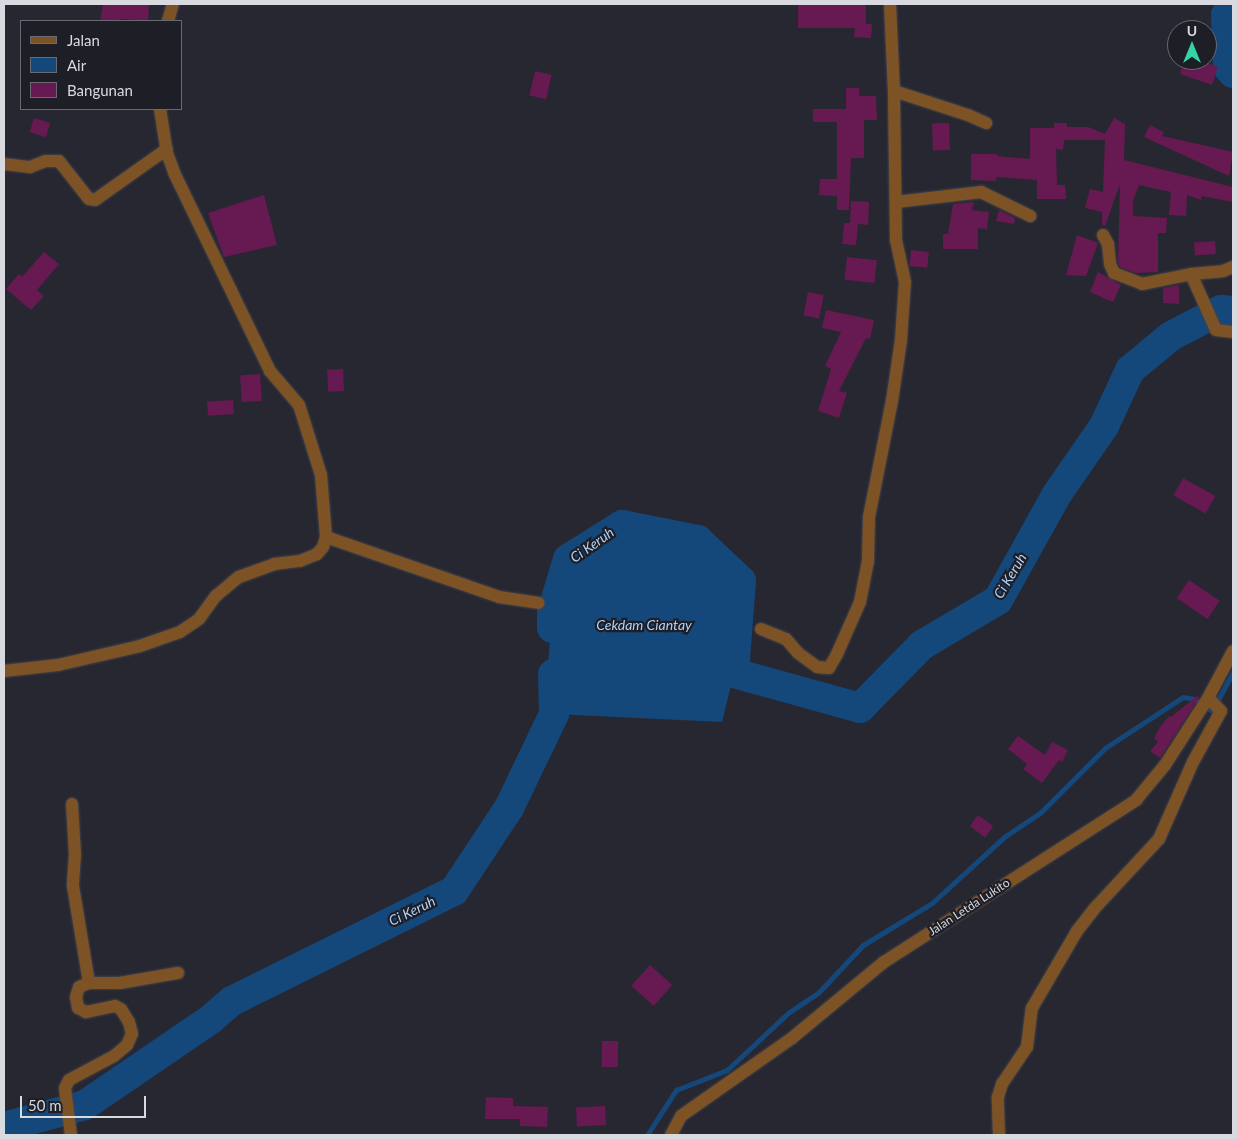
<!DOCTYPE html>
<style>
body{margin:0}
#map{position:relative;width:1237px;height:1139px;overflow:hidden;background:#272731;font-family:Lato,sans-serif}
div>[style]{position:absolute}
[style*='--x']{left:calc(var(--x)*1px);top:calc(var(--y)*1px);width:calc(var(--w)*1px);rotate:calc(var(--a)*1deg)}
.water>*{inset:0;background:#14487b}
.stream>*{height:5px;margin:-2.5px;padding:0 2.5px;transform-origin:2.5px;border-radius:2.5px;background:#14487b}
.river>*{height:30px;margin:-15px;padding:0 15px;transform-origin:15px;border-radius:15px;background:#14487b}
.building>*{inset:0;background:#671951;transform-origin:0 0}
.roads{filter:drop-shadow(0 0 1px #43434d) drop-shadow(0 0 1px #43434d)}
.street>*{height:12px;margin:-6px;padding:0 6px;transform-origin:6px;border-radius:6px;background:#7d5224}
span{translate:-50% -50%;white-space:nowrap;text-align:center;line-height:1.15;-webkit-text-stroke:4.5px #1e1e27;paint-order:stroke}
.street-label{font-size:12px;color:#d9d9e0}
.water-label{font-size:14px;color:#b0d1f6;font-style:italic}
.frame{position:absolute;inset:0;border:5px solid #d9d9e0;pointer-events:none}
.legend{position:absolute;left:20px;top:20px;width:162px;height:90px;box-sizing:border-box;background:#1e1e27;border:1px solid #696971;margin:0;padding:6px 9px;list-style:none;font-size:15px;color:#d9d9e0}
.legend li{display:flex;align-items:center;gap:10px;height:25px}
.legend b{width:25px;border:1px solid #696971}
.north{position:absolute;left:1167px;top:20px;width:50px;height:50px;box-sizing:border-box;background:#1e1e27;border:1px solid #696971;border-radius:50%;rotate:0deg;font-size:14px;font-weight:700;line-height:20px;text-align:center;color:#d9d9e0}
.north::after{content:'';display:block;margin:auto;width:18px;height:22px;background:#35d4a7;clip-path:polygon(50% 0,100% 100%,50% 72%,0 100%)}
.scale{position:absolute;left:20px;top:1096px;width:126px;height:22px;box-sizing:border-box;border:2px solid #d9d9e0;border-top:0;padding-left:6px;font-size:15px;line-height:18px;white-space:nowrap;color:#d9d9e0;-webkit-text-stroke:4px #1e1e27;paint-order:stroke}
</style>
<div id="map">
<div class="water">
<div style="clip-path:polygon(622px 525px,698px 540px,740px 581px,734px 673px,722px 722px,554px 714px,546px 693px,552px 612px,568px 559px)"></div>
</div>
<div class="stream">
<div style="--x:647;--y:1135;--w:54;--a:-57.2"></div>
<div style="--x:676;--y:1090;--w:55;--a:-21.4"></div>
<div style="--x:727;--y:1070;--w:83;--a:-43.1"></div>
<div style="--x:788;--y:1013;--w:37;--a:-34"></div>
<div style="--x:819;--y:992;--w:64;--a:-46.9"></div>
<div style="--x:863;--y:945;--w:81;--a:-31.3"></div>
<div style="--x:932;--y:903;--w:98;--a:-42.5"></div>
<div style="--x:1004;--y:837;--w:43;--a:-33.7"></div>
<div style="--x:1040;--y:813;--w:92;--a:-45"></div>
<div style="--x:1105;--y:748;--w:93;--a:-33.2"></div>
<div style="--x:1183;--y:697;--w:11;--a:10"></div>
<div style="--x:1194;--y:699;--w:22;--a:34"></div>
<div style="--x:1212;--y:711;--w:44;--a:-61.7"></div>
</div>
<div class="river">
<div style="--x:1233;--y:8;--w:10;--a:135"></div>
<div style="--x:1226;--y:15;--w:52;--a:87.8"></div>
<div style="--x:1228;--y:67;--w:8;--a:50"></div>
<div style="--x:552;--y:628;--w:16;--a:-90"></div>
<div style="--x:552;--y:612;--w:55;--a:-73.2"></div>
<div style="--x:568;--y:559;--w:64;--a:-32.2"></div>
<div style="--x:622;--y:525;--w:77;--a:11.2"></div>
<div style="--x:698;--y:540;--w:59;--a:43.6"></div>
<div style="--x:741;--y:581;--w:92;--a:94.4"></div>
<div style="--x:734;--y:673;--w:131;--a:15.5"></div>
<div style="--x:860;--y:708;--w:88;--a:-45.5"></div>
<div style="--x:922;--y:645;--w:88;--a:-30.6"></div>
<div style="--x:998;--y:600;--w:121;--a:-60.9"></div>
<div style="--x:1057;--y:494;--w:83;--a:-55.3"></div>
<div style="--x:1104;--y:426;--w:62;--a:-65.1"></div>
<div style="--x:1130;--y:370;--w:53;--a:-39.7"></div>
<div style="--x:1171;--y:336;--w:56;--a:-27.5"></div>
<div style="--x:1221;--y:310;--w:12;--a:5"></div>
<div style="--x:4;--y:1127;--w:84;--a:-15.2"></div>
<div style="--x:85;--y:1105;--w:153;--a:-34.3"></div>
<div style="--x:211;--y:1019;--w:28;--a:-41"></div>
<div style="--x:232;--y:1001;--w:248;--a:-26.4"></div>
<div style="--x:454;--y:891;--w:100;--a:-56.5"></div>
<div style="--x:509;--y:808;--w:104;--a:-64.4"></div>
<div style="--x:554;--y:714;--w:40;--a:-91.4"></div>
</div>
<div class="building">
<div style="clip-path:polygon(103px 4px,149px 4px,148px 21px,120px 19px,119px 21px,100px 21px)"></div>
<div style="clip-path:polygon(798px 4px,866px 4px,866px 24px,872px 24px,871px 38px,854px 37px,855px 28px,798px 28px)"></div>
<div style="clip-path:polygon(1184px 60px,1198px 60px,1218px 67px,1212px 85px,1180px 74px)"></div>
<div style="left:535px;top:71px;width:17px;height:25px;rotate:13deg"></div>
<div style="clip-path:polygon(846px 88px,859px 88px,859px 96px,876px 96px,877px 120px,864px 120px,864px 158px,851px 158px,849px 210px,837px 210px,837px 196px,819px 195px,820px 179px,837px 179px,837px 122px,813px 122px,813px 109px,846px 109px)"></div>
<div style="left:34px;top:118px;width:17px;height:15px;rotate:17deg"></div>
<div style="clip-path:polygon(1114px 118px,1125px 124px,1124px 160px,1233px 187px,1233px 202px,1202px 196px,1201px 200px,1187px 195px,1186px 216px,1169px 215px,1171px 192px,1139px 185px,1133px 201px,1133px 216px,1167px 218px,1166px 233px,1158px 233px,1158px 272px,1136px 273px,1120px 267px,1118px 262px,1120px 184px,1105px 226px,1102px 225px,1102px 212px,1085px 208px,1090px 189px,1103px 192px,1105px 140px,1064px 140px,1063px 150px,1056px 149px,1057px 185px,1065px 185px,1066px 199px,1037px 199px,1037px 180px,996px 177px,996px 181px,971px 180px,971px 154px,997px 154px,997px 156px,1030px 159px,1030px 128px,1054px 128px,1054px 123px,1067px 123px,1067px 127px,1088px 127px,1105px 134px)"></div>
<div style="left:949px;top:123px;width:27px;height:17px;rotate:88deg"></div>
<div style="clip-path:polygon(1150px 125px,1164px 132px,1162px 136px,1233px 152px,1229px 176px,1144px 137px)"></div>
<div style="clip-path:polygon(264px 195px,277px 245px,224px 257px,208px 213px)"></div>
<div style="clip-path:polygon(851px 201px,869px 202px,868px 225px,858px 224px,856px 245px,842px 244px,844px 223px,850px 223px)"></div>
<div style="clip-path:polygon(974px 202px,972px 210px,989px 212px,987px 229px,978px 228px,978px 249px,943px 249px,943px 234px,948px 234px,953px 204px)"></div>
<div style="clip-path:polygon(999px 210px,1015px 218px,1014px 224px,996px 221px)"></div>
<div style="clip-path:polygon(1077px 235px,1098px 243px,1086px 276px,1066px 275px)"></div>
<div style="left:1215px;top:241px;width:13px;height:21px;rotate:86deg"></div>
<div style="left:911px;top:250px;width:18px;height:16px;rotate:6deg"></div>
<div style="clip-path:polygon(44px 252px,59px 264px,37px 290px,44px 296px,31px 310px,6px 289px,19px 274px,22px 277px)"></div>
<div style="left:847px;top:257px;width:30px;height:23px;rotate:6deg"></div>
<div style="clip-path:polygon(1098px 272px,1121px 285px,1113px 302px,1090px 292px)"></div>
<div style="clip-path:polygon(1179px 285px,1179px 304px,1163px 303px,1163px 288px)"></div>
<div style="left:808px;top:292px;width:16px;height:24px;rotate:11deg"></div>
<div style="clip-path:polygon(826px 310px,874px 320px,870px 339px,866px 338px,839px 391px,847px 393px,839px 418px,818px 411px,831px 369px,825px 366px,841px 332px,822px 328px)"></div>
<div style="left:343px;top:369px;width:22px;height:16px;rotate:87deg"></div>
<div style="left:260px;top:374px;width:27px;height:20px;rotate:86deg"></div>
<div style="left:233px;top:400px;width:14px;height:26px;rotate:86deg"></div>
<div style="left:1183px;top:478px;width:37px;height:20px;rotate:29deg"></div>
<div style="left:1189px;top:580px;width:37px;height:22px;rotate:34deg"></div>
<div style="clip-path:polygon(1197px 696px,1199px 698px,1160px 758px,1150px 751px,1158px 742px,1154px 738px,1160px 727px,1169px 716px,1171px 717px)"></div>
<div style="clip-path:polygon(1018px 736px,1045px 755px,1052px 742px,1068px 750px,1062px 762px,1059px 760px,1042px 783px,1023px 769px,1027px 764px,1008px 749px)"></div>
<div style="left:978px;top:815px;width:19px;height:14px;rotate:36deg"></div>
<div style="left:650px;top:965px;width:30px;height:28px;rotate:42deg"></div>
<div style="left:602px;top:1041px;width:16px;height:26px"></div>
<div style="clip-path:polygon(486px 1097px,513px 1098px,513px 1106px,548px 1107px,547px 1127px,520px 1126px,520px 1119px,485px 1119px)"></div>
<div style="left:605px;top:1106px;width:19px;height:29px;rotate:87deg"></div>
</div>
<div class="roads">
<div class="street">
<div style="--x:890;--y:4;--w:87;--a:87.4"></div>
<div style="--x:894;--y:91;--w:78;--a:18"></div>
<div style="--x:968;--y:115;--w:20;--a:24"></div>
<div style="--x:168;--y:21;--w:18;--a:-74"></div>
<div style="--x:4;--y:164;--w:26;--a:7"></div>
<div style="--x:30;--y:167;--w:17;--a:-21"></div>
<div style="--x:46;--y:161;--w:13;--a:0"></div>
<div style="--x:59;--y:161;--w:48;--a:51.7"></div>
<div style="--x:89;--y:199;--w:6;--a:9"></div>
<div style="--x:95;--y:200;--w:88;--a:-35.3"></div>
<div style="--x:896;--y:202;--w:86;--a:-6.7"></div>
<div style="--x:981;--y:192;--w:55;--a:26.1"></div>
<div style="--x:1103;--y:235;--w:10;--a:61"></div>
<div style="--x:1108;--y:244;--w:20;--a:84"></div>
<div style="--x:1110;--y:264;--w:10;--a:66"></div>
<div style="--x:1114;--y:273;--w:30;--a:21"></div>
<div style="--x:1142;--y:284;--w:50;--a:-11.5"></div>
<div style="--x:1191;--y:274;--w:32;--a:-5"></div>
<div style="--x:1223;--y:271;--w:11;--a:-22"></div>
<div style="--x:1191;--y:274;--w:61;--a:65.9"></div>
<div style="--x:1216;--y:330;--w:17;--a:7"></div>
<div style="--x:326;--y:537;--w:183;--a:19.1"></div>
<div style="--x:499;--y:597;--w:40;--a:8.5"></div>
<div style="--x:761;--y:629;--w:27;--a:22"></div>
<div style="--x:786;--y:639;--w:18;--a:49"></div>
<div style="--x:798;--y:653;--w:24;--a:36"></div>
<div style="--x:817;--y:667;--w:12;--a:5"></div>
<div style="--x:829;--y:668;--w:16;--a:-60"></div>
<div style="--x:837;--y:654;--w:57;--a:-66.1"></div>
<div style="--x:860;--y:602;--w:42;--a:-79"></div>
<div style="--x:868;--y:561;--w:44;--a:-88.7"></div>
<div style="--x:869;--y:517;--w:118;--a:-78.8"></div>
<div style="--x:892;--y:401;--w:62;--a:-81.6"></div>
<div style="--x:901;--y:340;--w:58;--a:-86.1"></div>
<div style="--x:905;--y:282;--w:43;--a:-102.1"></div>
<div style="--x:896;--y:240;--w:149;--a:-90.8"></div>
<div style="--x:4;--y:671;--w:54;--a:-6.3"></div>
<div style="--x:58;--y:665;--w:84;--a:-13"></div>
<div style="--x:140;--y:646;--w:42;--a:-19.3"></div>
<div style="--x:180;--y:632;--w:23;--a:-34"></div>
<div style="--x:199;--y:619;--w:29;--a:-54"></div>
<div style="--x:216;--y:596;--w:30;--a:-40"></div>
<div style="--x:239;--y:577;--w:37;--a:-20"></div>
<div style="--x:274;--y:564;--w:26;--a:-7"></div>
<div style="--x:300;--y:561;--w:18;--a:-22"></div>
<div style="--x:317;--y:554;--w:9;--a:-49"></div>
<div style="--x:323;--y:547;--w:10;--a:-73"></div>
<div style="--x:326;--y:537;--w:62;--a:-94.6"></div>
<div style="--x:321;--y:475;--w:73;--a:-107.4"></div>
<div style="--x:299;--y:405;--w:45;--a:-130.5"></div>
<div style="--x:270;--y:371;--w:221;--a:-115.8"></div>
<div style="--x:174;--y:172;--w:20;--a:-110"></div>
<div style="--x:167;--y:153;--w:45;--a:-99"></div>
<div style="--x:72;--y:804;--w:50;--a:86.6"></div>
<div style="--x:75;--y:854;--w:32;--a:94"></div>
<div style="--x:73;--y:886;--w:98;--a:80.6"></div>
<div style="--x:71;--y:1135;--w:47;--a:-97.3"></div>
<div style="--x:65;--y:1088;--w:9;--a:-63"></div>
<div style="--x:69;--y:1080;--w:51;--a:-28.1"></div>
<div style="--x:114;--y:1056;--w:17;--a:-40"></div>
<div style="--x:127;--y:1045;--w:12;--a:-66"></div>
<div style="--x:132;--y:1034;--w:12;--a:-104"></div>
<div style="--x:129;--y:1022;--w:15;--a:-122"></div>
<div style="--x:121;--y:1009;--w:7;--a:-153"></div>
<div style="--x:115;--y:1006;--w:30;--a:168"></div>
<div style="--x:86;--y:1012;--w:9;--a:-153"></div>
<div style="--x:78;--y:1008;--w:11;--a:-100"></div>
<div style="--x:76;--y:997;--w:10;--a:-73"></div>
<div style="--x:79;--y:987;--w:11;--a:-22"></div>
<div style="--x:89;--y:983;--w:31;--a:0"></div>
<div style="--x:120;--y:983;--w:59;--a:-9.8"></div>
<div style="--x:671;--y:1135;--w:21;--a:-62"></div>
<div style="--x:681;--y:1116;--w:136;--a:-35.1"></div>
<div style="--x:792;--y:1038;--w:119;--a:-39.6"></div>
<div style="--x:884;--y:962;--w:300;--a:-32.7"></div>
<div style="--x:1136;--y:800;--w:45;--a:-50.4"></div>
<div style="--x:1165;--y:765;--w:80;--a:-57.3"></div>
<div style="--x:1208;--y:698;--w:53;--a:-62"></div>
<div style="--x:999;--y:1135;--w:38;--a:-92"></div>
<div style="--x:998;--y:1097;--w:14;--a:-73"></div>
<div style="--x:1002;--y:1084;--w:45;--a:-56"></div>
<div style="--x:1027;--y:1047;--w:39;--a:-83"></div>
<div style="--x:1032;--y:1008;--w:89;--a:-59.7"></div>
<div style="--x:1077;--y:931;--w:28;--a:-52"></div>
<div style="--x:1094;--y:909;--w:96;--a:-47.1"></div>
<div style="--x:1159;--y:839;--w:84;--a:-66.2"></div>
<div style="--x:1193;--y:762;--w:58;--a:-61.2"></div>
<div style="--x:1221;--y:711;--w:18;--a:-135"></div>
</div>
</div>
<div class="street-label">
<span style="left:969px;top:907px;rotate:-33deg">Jalan Letda Lukito</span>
</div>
<div class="water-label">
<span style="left:592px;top:545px;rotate:-35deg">Ci Keruh</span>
<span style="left:1010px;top:576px;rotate:-59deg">Ci Keruh</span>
<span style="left:644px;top:625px">Cekdam Ciantay</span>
<span style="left:412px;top:911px;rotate:-26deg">Ci Keruh</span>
</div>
<div class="frame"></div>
<ul class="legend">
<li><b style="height:6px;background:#7d5224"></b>Jalan</li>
<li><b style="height:14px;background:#14487b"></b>Air</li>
<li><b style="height:14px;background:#671951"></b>Bangunan</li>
</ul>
<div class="north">U</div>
<div class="scale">50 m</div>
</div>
